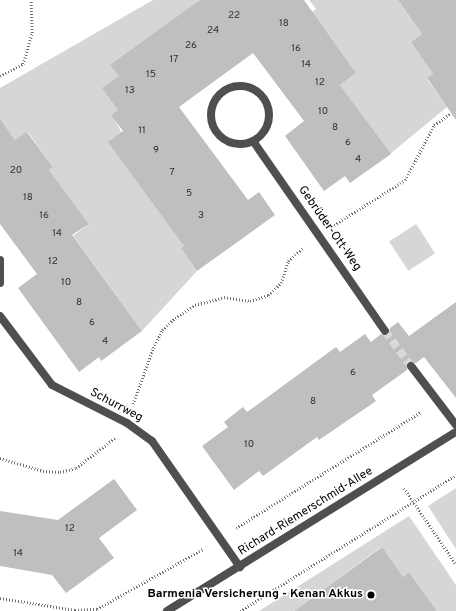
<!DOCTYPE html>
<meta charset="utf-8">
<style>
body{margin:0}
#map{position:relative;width:456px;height:611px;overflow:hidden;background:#fff;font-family:Overpass,sans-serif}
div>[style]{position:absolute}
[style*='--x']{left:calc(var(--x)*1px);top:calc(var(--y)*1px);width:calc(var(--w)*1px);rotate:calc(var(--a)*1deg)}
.green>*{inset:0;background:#d6d6d6;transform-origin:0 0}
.building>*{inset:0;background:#bfbfbf}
.minor-tunnel>*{height:8px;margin-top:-4px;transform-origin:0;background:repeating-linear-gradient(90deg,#d9d9d9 0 8px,transparent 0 12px)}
.path>*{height:2.5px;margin-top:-1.25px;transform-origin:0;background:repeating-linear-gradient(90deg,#717171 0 1px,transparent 0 3px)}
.minor>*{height:8px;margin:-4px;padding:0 4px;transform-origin:4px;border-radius:4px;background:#4f4f4f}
.minor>.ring{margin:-4px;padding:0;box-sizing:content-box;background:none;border:8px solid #4f4f4f;border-radius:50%}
.dots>*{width:11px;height:11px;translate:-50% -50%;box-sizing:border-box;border:2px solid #fff;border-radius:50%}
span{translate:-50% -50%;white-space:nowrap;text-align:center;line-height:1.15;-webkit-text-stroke:3px #fff;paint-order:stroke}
.number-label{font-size:10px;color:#303030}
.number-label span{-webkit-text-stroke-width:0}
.street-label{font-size:12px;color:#000}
.poi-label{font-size:12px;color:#000;font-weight:700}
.right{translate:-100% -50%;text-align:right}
</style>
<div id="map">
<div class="green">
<div style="clip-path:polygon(153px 0,200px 0,111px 66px,119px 76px,118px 110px,112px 115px,184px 246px,181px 248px,197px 271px,142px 331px,73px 236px,89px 224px,49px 170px,53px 167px,28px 132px,15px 140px,4px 125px,0 127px,0 88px)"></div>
<div style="clip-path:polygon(309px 0,398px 0,422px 34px,411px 42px,433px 74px,427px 79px,447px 107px,390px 154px,340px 85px,356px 73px,324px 28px,305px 18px,316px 9px)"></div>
<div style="left:416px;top:224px;width:35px;height:32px;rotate:57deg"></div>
<div style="clip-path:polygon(456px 488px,456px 549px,428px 506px)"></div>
<div style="clip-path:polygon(409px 516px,456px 585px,456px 611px,437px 611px,409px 572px,403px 577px,381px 547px,294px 611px,259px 611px)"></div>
</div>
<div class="building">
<div style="clip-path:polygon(200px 0,304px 0,356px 73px,340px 85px,391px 154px,350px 183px,345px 176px,324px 191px,285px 136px,304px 121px,253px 53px,179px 107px,248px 200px,259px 192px,275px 215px,197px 271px,181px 248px,184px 246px,108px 142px,123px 131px,111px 115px,118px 110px,102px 88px,119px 76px,110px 65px)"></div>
<div style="clip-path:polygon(398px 0,456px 0,456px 120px,427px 78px,433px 74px,411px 42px,422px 34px)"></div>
<div style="clip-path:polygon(0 119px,15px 140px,27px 132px,53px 167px,49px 170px,89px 224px,72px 235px,142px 331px,101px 361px,99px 357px,79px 372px,18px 288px,37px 274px,0 224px)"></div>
<div style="clip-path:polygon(456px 302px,456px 398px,424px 357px,416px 363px,408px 361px,407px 370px,372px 395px,376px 401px,319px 440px,317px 437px,263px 476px,259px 471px,234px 490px,202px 446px,228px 427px,224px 422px,243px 407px,247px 412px,336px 347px,340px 352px,365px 334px,371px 342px,381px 334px,388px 336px,390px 328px,398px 322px,409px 336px)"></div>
<div style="clip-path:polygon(114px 479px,137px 510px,99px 538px,114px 558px,66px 593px,52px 575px,0 566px,0 511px,58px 520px)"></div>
<div style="clip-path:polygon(382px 547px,403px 577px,409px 572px,437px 611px,294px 611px)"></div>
</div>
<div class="minor-tunnel">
<div style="--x:385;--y:331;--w:44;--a:53.4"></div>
</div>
<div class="path">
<div style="--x:0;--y:76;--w:26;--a:-28"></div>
<div style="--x:23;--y:64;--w:32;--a:-74"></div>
<div style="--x:32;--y:33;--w:33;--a:-92"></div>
<div style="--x:334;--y:225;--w:84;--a:-32.4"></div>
<div style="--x:405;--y:180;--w:62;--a:-62.2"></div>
<div style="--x:434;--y:125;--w:21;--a:-35"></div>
<div style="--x:133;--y:404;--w:59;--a:-70.3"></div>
<div style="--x:153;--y:348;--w:20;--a:-63"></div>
<div style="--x:162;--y:330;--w:18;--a:-43"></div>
<div style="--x:175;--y:318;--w:24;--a:-33"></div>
<div style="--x:195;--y:305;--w:30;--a:-15"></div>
<div style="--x:224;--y:297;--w:26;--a:9"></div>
<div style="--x:250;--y:301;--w:19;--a:-18"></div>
<div style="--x:268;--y:295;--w:18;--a:-43"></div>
<div style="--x:281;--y:283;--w:23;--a:-72"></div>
<div style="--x:288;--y:261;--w:20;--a:-41"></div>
<div style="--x:0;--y:458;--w:45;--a:16.8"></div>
<div style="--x:43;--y:471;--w:17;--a:3"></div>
<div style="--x:60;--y:472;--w:16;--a:-14"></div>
<div style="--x:76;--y:468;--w:49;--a:-37.6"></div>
<div style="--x:404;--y:488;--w:92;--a:55.6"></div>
<div style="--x:236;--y:528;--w:218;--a:-32.1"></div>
<div style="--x:0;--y:598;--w:76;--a:9.1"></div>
<div style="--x:75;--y:610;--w:22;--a:-3"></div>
<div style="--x:97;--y:609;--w:122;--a:-29.5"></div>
<div style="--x:240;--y:611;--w:255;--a:-32.2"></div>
</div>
<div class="minor">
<div class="ring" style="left:211px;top:86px;width:50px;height:50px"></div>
<div style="--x:253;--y:141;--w:231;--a:55.2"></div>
<div style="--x:0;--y:260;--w:23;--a:90"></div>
<div style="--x:0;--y:316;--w:86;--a:53"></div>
<div style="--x:52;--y:385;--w:84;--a:26.9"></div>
<div style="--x:127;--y:423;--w:31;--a:36"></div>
<div style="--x:152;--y:441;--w:154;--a:55.1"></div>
<div style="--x:411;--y:366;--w:74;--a:52.7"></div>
<div style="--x:167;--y:611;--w:340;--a:-31.8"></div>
</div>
<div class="dots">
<div style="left:371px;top:595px;background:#000"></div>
</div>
<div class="number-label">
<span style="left:234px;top:16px">22</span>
<span style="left:284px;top:24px">18</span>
<span style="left:213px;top:31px">24</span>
<span style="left:191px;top:46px">26</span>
<span style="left:296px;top:49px">16</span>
<span style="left:174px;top:60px">17</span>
<span style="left:306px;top:65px">14</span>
<span style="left:151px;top:75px">15</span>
<span style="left:320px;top:83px">12</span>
<span style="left:130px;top:91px">13</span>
<span style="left:323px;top:112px">10</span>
<span style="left:335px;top:128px">8</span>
<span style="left:142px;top:131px">11</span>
<span style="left:348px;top:143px">6</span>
<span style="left:156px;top:151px">9</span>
<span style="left:358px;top:160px">4</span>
<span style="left:16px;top:171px">20</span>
<span style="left:172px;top:173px">7</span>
<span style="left:189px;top:194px">5</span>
<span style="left:28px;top:198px">18</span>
<span style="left:44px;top:216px">16</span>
<span style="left:201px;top:216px">3</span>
<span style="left:57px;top:234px">14</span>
<span style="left:53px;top:262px">12</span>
<span style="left:66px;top:283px">10</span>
<span style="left:79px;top:303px">8</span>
<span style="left:92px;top:323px">6</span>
<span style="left:105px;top:342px">4</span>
<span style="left:353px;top:373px">6</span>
<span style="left:313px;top:402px">8</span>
<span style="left:249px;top:445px">10</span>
<span style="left:70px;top:529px">12</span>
<span style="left:18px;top:554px">14</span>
</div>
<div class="street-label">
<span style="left:329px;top:229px;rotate:55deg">Gebrüder-Ott-Weg</span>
<span style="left:116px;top:406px;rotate:28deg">Schurrweg</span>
<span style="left:306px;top:512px;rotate:-32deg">Richard-Riemerschmid-Allee</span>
</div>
<div class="poi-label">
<span class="right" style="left:363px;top:595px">Barmenia Versicherung - Kenan Akkus</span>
</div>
</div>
